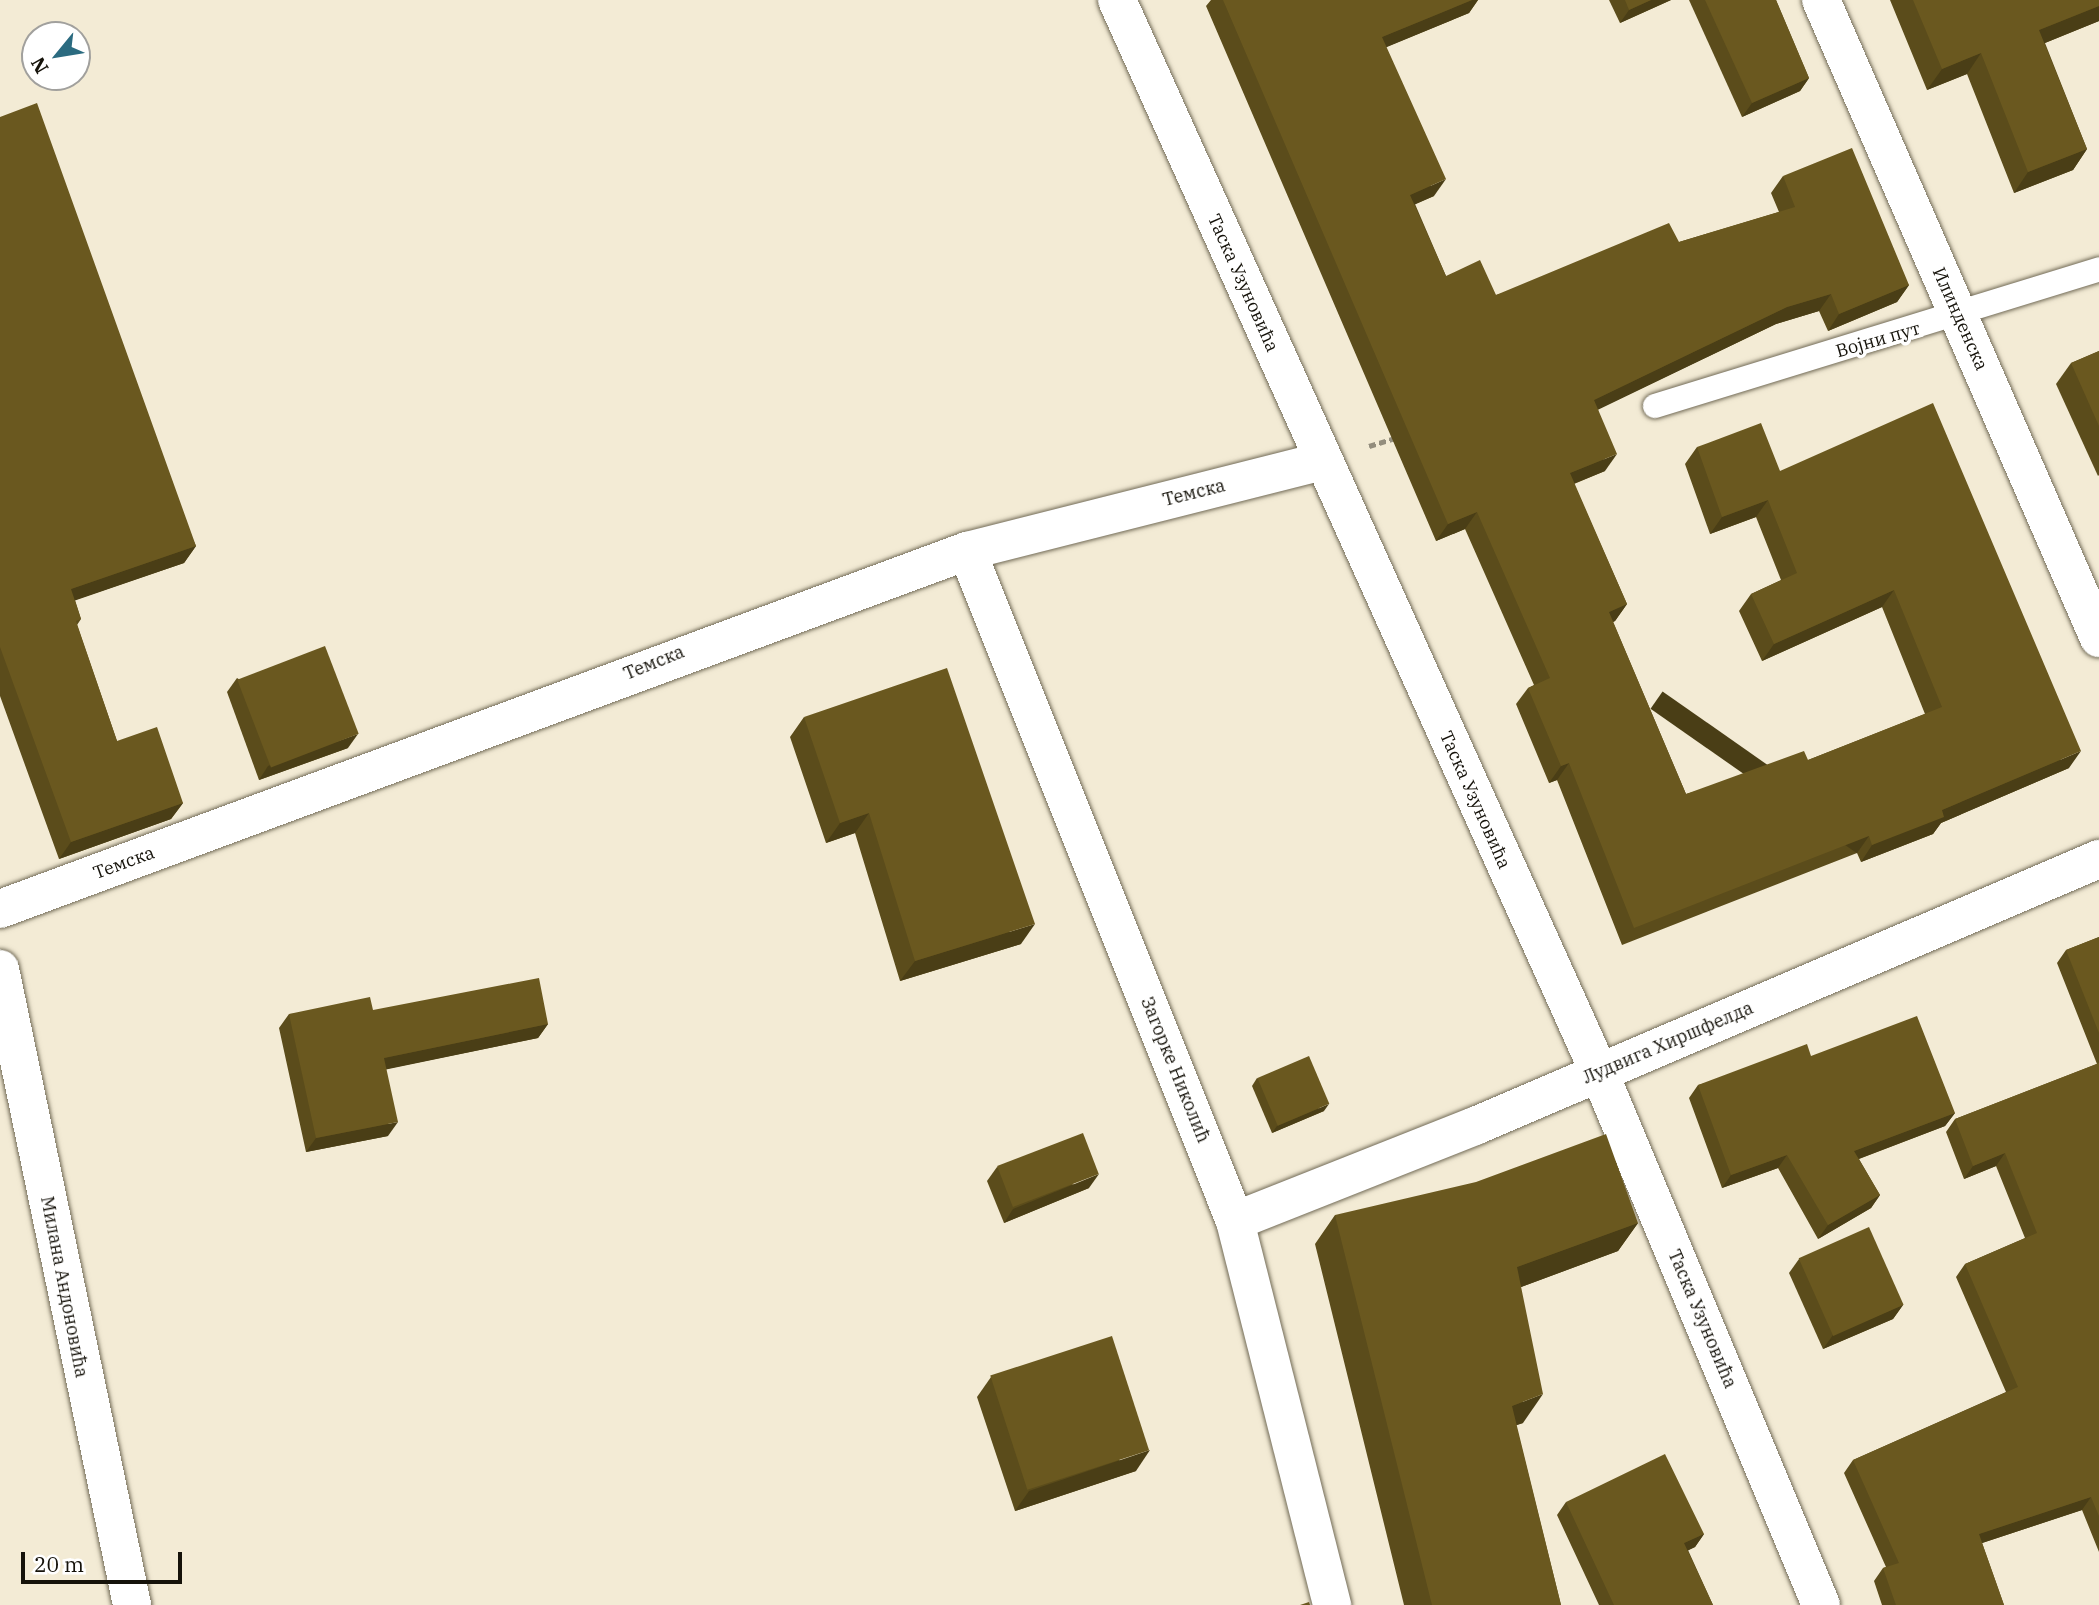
<!DOCTYPE html>
<meta charset="utf-8">
<style>
body{margin:0}
#map{position:relative;width:2099px;height:1605px;overflow:hidden;background:#f3ebd5;font-family:"IBM Plex Serif",serif}
div>[style]{position:absolute}
[style*='--x']{left:calc(var(--x)*1px);top:calc(var(--y)*1px);width:calc(var(--w)*1px);rotate:calc(var(--a)*1deg)}
.path>*{height:4.5px;margin-top:-2.25px;transform-origin:0;background:repeating-linear-gradient(90deg,#938d7d 0 7px,transparent 0 10.5px)}
.roads{filter:drop-shadow(0 0 2px #726b57) drop-shadow(0 0 2px #726b57)}
.service>*{height:24px;margin:-12px;padding:0 12px;transform-origin:12px;border-radius:12px;background:#fff}
.minor>*{height:38px;margin:-19px;padding:0 19px;transform-origin:19px;border-radius:19px;background:#fff}
.wall>*{inset:0;background:#5b4c1b}
.shaded-wall>*{inset:0;background:#4a3e16;transform-origin:0 0}
.building>*{inset:0;background:#6a581f;transform-origin:0 0}
span{translate:-50% -50%;white-space:nowrap;text-align:center;line-height:1.15;-webkit-text-stroke:7px #fff;paint-order:stroke}
.street-label{font-size:18px;color:#15120a}
.north{position:absolute;left:21px;top:21px;width:70px;height:70px;box-sizing:border-box;background:#fff;border:2px solid #a1a09d;border-radius:50%;rotate:240deg;font-size:19px;font-weight:700;line-height:28px;text-align:center;color:#15120a}
.north::after{content:'';display:block;margin:auto;width:24px;height:32px;background:#2b6b80;clip-path:polygon(50% 0,100% 100%,50% 72%,0 100%)}
.scale{position:absolute;left:21px;top:1552px;width:161px;height:32px;box-sizing:border-box;border:4px solid #15120a;border-top:0;padding-left:9px;font-size:21px;line-height:24px;white-space:nowrap;color:#15120a;-webkit-text-stroke:5px #fff;paint-order:stroke}
</style>
<div id="map">
<div class="path">
<div style="--x:1369;--y:446;--w:27;--a:-17"></div>
</div>
<div class="roads">
<div class="service">
<div style="--x:1655;--y:406;--w:465;--a:-17.1"></div>
</div>
<div class="minor">
<div style="--x:1117;--y:0;--w:1175;--a:65.79"></div>
<div style="--x:1599;--y:1072;--w:577;--a:67.39"></div>
<div style="--x:1821;--y:0;--w:696;--a:66.46"></div>
<div style="--x:967;--y:551;--w:722;--a:68.2"></div>
<div style="--x:1235;--y:1221;--w:396;--a:75.8"></div>
<div style="--x:0;--y:909;--w:1031;--a:-20.32"></div>
<div style="--x:967;--y:551;--w:366;--a:-14.2"></div>
<div style="--x:0;--y:969;--w:650;--a:78.27"></div>
<div style="--x:1235;--y:1221;--w:258;--a:-21.6"></div>
<div style="--x:1475;--y:1126;--w:679;--a:-23.17"></div>
</div>
</div>
<div class="wall">
<div style="clip-path:polygon(1211px 0,1478px 0,1469px 13px,1386px 47px,1434px 196px,1415px 204px,1446px 276px,1496px 295px,1679px 242px,1779px 212px,1771px 193px,1783px 176px,1909px 285px,1897px 302px,1828px 331px,1819px 311px,1776px 324px,1598px 409px,1605px 471px,1574px 484px,1627px 604px,1615px 621px,1613px 622px,1686px 794px,1808px 760px,1925px 714px,1882px 607px,1762px 661px,1739px 611px,1751px 594px,1781px 580px,1756px 517px,1710px 534px,1685px 464px,1697px 447px,1780px 471px,2069px 768px,1941px 823px,1933px 834px,1861px 862px,1857px 853px,1622px 945px,1557px 780px,1549px 783px,1516px 704px,1528px 688px,1534px 685px,1465px 529px,1436px 541px,1206px 6px)"></div>
<div style="clip-path:polygon(1609px 0,1671px 0,1620px 23px)"></div>
<div style="clip-path:polygon(1689px 0,1776px 0,1809px 78px,1800px 91px,1742px 117px)"></div>
<div style="clip-path:polygon(1890px 0,2099px 0,2099px 21px,2045px 43px,2087px 149px,2073px 170px,2014px 193px,1967px 74px,1927px 90px)"></div>
<div style="clip-path:polygon(0 117px,196px 546px,184px 563px,75px 600px,81px 619px,77px 625px,117px 741px,183px 803px,171px 819px,59px 859px,0 696px)"></div>
<div style="clip-path:polygon(2099px 351px,2099px 475px,2098px 476px,2056px 384px,2071px 363px)"></div>
<div style="clip-path:polygon(237px 678px,348px 748px,259px 780px,227px 692px)"></div>
<div style="clip-path:polygon(804px 717px,1021px 944px,900px 981px,855px 833px,826px 843px,790px 737px)"></div>
<div style="clip-path:polygon(2099px 937px,2099px 1552px,2082px 1510px,1982px 1543px,2004px 1605px,1882px 1605px,1874px 1581px,1883px 1568px,1886px 1567px,1844px 1473px,1853px 1460px,2006px 1392px,1956px 1277px,1965px 1264px,2025px 1238px,1996px 1166px,1964px 1179px,1946px 1132px,1955px 1119px,2097px 1064px,2057px 963px,2066px 950px)"></div>
<div style="clip-path:polygon(373px 1010px,548px 1024px,538px 1038px,386px 1069px,388px 1136px,306px 1152px,279px 1028px,289px 1014px)"></div>
<div style="clip-path:polygon(1811px 1056px,1955px 1113px,1945px 1126px,1859px 1159px,1880px 1195px,1871px 1208px,1818px 1239px,1778px 1168px,1722px 1188px,1689px 1098px,1698px 1085px)"></div>
<div style="clip-path:polygon(1257px 1078px,1324px 1111px,1272px 1133px,1252px 1086px)"></div>
<div style="clip-path:polygon(997px 1167px,1089px 1188px,1004px 1223px,987px 1181px)"></div>
<div style="clip-path:polygon(1335px 1215px,1638px 1223px,1618px 1251px,1521px 1287px,1523px 1423px,1516px 1425px,1561px 1605px,1404px 1605px,1315px 1244px)"></div>
<div style="clip-path:polygon(1799px 1259px,1903px 1305px,1893px 1319px,1823px 1349px,1789px 1273px)"></div>
<div style="clip-path:polygon(991px 1377px,1136px 1471px,1015px 1511px,977px 1397px)"></div>
<div style="clip-path:polygon(1566px 1502px,1704px 1534px,1695px 1547px,1688px 1550px,1713px 1605px,1599px 1605px,1557px 1515px)"></div>
</div>
<div class="shaded-wall">
<div style="clip-path:polygon(1472px 0,1478px 0,1469px 13px,1370px 54px,1382px 37px)"></div>
<div style="clip-path:polygon(1651px 0,1671px 0,1620px 23px,1629px 10px)"></div>
<div style="clip-path:polygon(2099px 6px,2099px 21px,2025px 51px,2039px 30px)"></div>
<div style="clip-path:polygon(1981px 53px,1967px 74px,1927px 90px,1942px 69px)"></div>
<div style="clip-path:polygon(1809px 78px,1800px 91px,1742px 117px,1752px 103px)"></div>
<div style="clip-path:polygon(2087px 149px,2073px 170px,2014px 193px,2028px 172px)"></div>
<div style="clip-path:polygon(1446px 179px,1434px 196px,1398px 212px,1410px 195px)"></div>
<div style="clip-path:polygon(1909px 285px,1897px 302px,1828px 331px,1839px 314px)"></div>
<div style="clip-path:polygon(1831px 294px,1819px 311px,1776px 324px,1583px 417px,1594px 400px,1787px 307px)"></div>
<div style="clip-path:polygon(1617px 454px,1605px 471px,1558px 490px,1570px 473px)"></div>
<div style="clip-path:polygon(1768px 500px,1756px 517px,1710px 534px,1722px 517px)"></div>
<div style="clip-path:polygon(1477px 512px,1465px 529px,1436px 541px,1448px 524px)"></div>
<div style="clip-path:polygon(196px 546px,184px 563px,59px 606px,71px 589px)"></div>
<div style="clip-path:polygon(1894px 590px,1882px 607px,1762px 661px,1774px 644px)"></div>
<div style="clip-path:polygon(1627px 604px,1615px 621px,1597px 629px,1609px 612px)"></div>
<div style="clip-path:polygon(358px 734px,348px 748px,259px 780px,268px 766px)"></div>
<div style="clip-path:polygon(2081px 751px,2069px 768px,1941px 823px,1933px 834px,1861px 862px,1872px 845px,1942px 810px)"></div>
<div style="clip-path:polygon(1569px 763px,1557px 780px,1549px 783px,1561px 766px)"></div>
<div style="clip-path:polygon(183px 803px,171px 819px,59px 859px,71px 842px)"></div>
<div style="clip-path:polygon(869px 813px,855px 833px,826px 843px,840px 823px)"></div>
<div style="left:1869px;top:836px;width:21px;height:252px;rotate:125deg"></div>
<div style="clip-path:polygon(1035px 924px,1021px 944px,900px 981px,915px 961px)"></div>
<div style="clip-path:polygon(548px 1024px,538px 1038px,374px 1072px,384px 1058px)"></div>
<div style="clip-path:polygon(1329px 1104px,1324px 1111px,1272px 1133px,1277px 1126px)"></div>
<div style="clip-path:polygon(1955px 1113px,1945px 1126px,1845px 1164px,1854px 1151px)"></div>
<div style="clip-path:polygon(398px 1122px,388px 1136px,306px 1152px,316px 1138px)"></div>
<div style="clip-path:polygon(2005px 1153px,1996px 1166px,1964px 1179px,1973px 1166px)"></div>
<div style="clip-path:polygon(1787px 1155px,1778px 1168px,1722px 1188px,1731px 1175px)"></div>
<div style="clip-path:polygon(1099px 1174px,1089px 1188px,1004px 1223px,1013px 1209px)"></div>
<div style="clip-path:polygon(1880px 1195px,1871px 1208px,1818px 1239px,1828px 1225px)"></div>
<div style="clip-path:polygon(1638px 1223px,1618px 1251px,1497px 1296px,1517px 1267px)"></div>
<div style="clip-path:polygon(1903px 1305px,1893px 1319px,1823px 1349px,1833px 1335px)"></div>
<div style="clip-path:polygon(1543px 1394px,1523px 1423px,1491px 1434px,1512px 1406px)"></div>
<div style="clip-path:polygon(1150px 1450px,1136px 1471px,1015px 1511px,1029px 1491px)"></div>
<div style="clip-path:polygon(2091px 1497px,2082px 1510px,1970px 1547px,1979px 1534px)"></div>
<div style="clip-path:polygon(1704px 1534px,1695px 1547px,1675px 1557px,1684px 1543px)"></div>
</div>
<div class="building">
<div style="clip-path:polygon(1223px 0,1472px 0,1382px 37px,1446px 179px,1410px 195px,1446px 276px,1480px 260px,1496px 295px,1669px 223px,1679px 242px,1795px 207px,1783px 176px,1852px 148px,1909px 285px,1839px 314px,1831px 294px,1787px 307px,1594px 400px,1617px 454px,1570px 473px,1627px 604px,1609px 612px,1686px 794px,1804px 751px,1808px 760px,1942px 707px,1894px 590px,1774px 644px,1751px 594px,1797px 573px,1768px 500px,1722px 517px,1697px 447px,1761px 423px,1780px 471px,1933px 403px,2081px 751px,1942px 810px,1944px 817px,1872px 845px,1869px 836px,1634px 928px,1569px 763px,1561px 766px,1528px 688px,1550px 678px,1477px 512px,1448px 524px)"></div>
<div style="clip-path:polygon(1625px 0,1651px 0,1629px 10px)"></div>
<div style="clip-path:polygon(1705px 0,1776px 0,1809px 78px,1752px 103px)"></div>
<div style="clip-path:polygon(1913px 0,2099px 0,2099px 6px,2039px 30px,2087px 149px,2028px 172px,1981px 53px,1942px 69px)"></div>
<div style="clip-path:polygon(37px 103px,196px 546px,71px 589px,81px 619px,76px 621px,117px 741px,157px 727px,183px 803px,71px 842px,0 647px,0 117px)"></div>
<div style="clip-path:polygon(2099px 351px,2099px 426px,2071px 363px)"></div>
<div style="left:325px;top:646px;width:94px;height:94px;rotate:69deg"></div>
<div style="clip-path:polygon(947px 668px,1035px 924px,915px 961px,869px 813px,840px 823px,804px 717px)"></div>
<div style="clip-path:polygon(2099px 937px,2099px 1033px,2066px 950px)"></div>
<div style="clip-path:polygon(539px 978px,548px 1024px,384px 1058px,398px 1122px,316px 1138px,289px 1014px,370px 997px,373px 1010px)"></div>
<div style="clip-path:polygon(1917px 1016px,1955px 1113px,1854px 1151px,1880px 1195px,1828px 1225px,1787px 1155px,1731px 1175px,1698px 1085px,1807px 1044px,1811px 1056px)"></div>
<div style="left:1309px;top:1056px;width:52px;height:56px;rotate:67deg"></div>
<div style="clip-path:polygon(2099px 1063px,2099px 1516px,2091px 1497px,1979px 1534px,2004px 1605px,1896px 1605px,1883px 1568px,1899px 1563px,1853px 1460px,2018px 1387px,1965px 1264px,2037px 1233px,2005px 1153px,1973px 1166px,1955px 1119px)"></div>
<div style="left:1083px;top:1133px;width:44px;height:92px;rotate:69deg"></div>
<div style="clip-path:polygon(1606px 1134px,1638px 1223px,1517px 1267px,1543px 1394px,1512px 1406px,1561px 1605px,1432px 1605px,1335px 1215px,1476px 1182px)"></div>
<div style="left:1869px;top:1227px;width:85px;height:77px;rotate:66deg"></div>
<div style="left:1112px;top:1336px;width:120px;height:128px;rotate:72deg"></div>
<div style="clip-path:polygon(1665px 1454px,1704px 1534px,1684px 1543px,1713px 1605px,1614px 1605px,1566px 1502px)"></div>
<div style="clip-path:polygon(1309px 1602px,1310px 1605px,1300px 1605px)"></div>
</div>
<div class="street-label">
<span style="left:1243px;top:283px;rotate:66deg">Таска Узуновића</span>
<span style="left:1960px;top:319px;rotate:66deg">Илинденска</span>
<span style="left:1878px;top:340px;rotate:-16deg">Војни пут</span>
<span style="left:1194px;top:493px;rotate:-14deg">Темска</span>
<span style="left:654px;top:663px;rotate:-22deg">Темска</span>
<span style="left:1475px;top:800px;rotate:66deg">Таска Узуновића</span>
<span style="left:124px;top:863px;rotate:-20deg">Темска</span>
<span style="left:1668px;top:1043px;rotate:-23deg">Лудвига Хиршфелда</span>
<span style="left:1175px;top:1070px;rotate:68deg">Загорке Николић</span>
<span style="left:64px;top:1287px;rotate:79deg">Милана Андоновића</span>
<span style="left:1702px;top:1319px;rotate:67deg">Таска Узуновића</span>
</div>
<div class="north">N</div>
<div class="scale">20 m</div>
</div>
